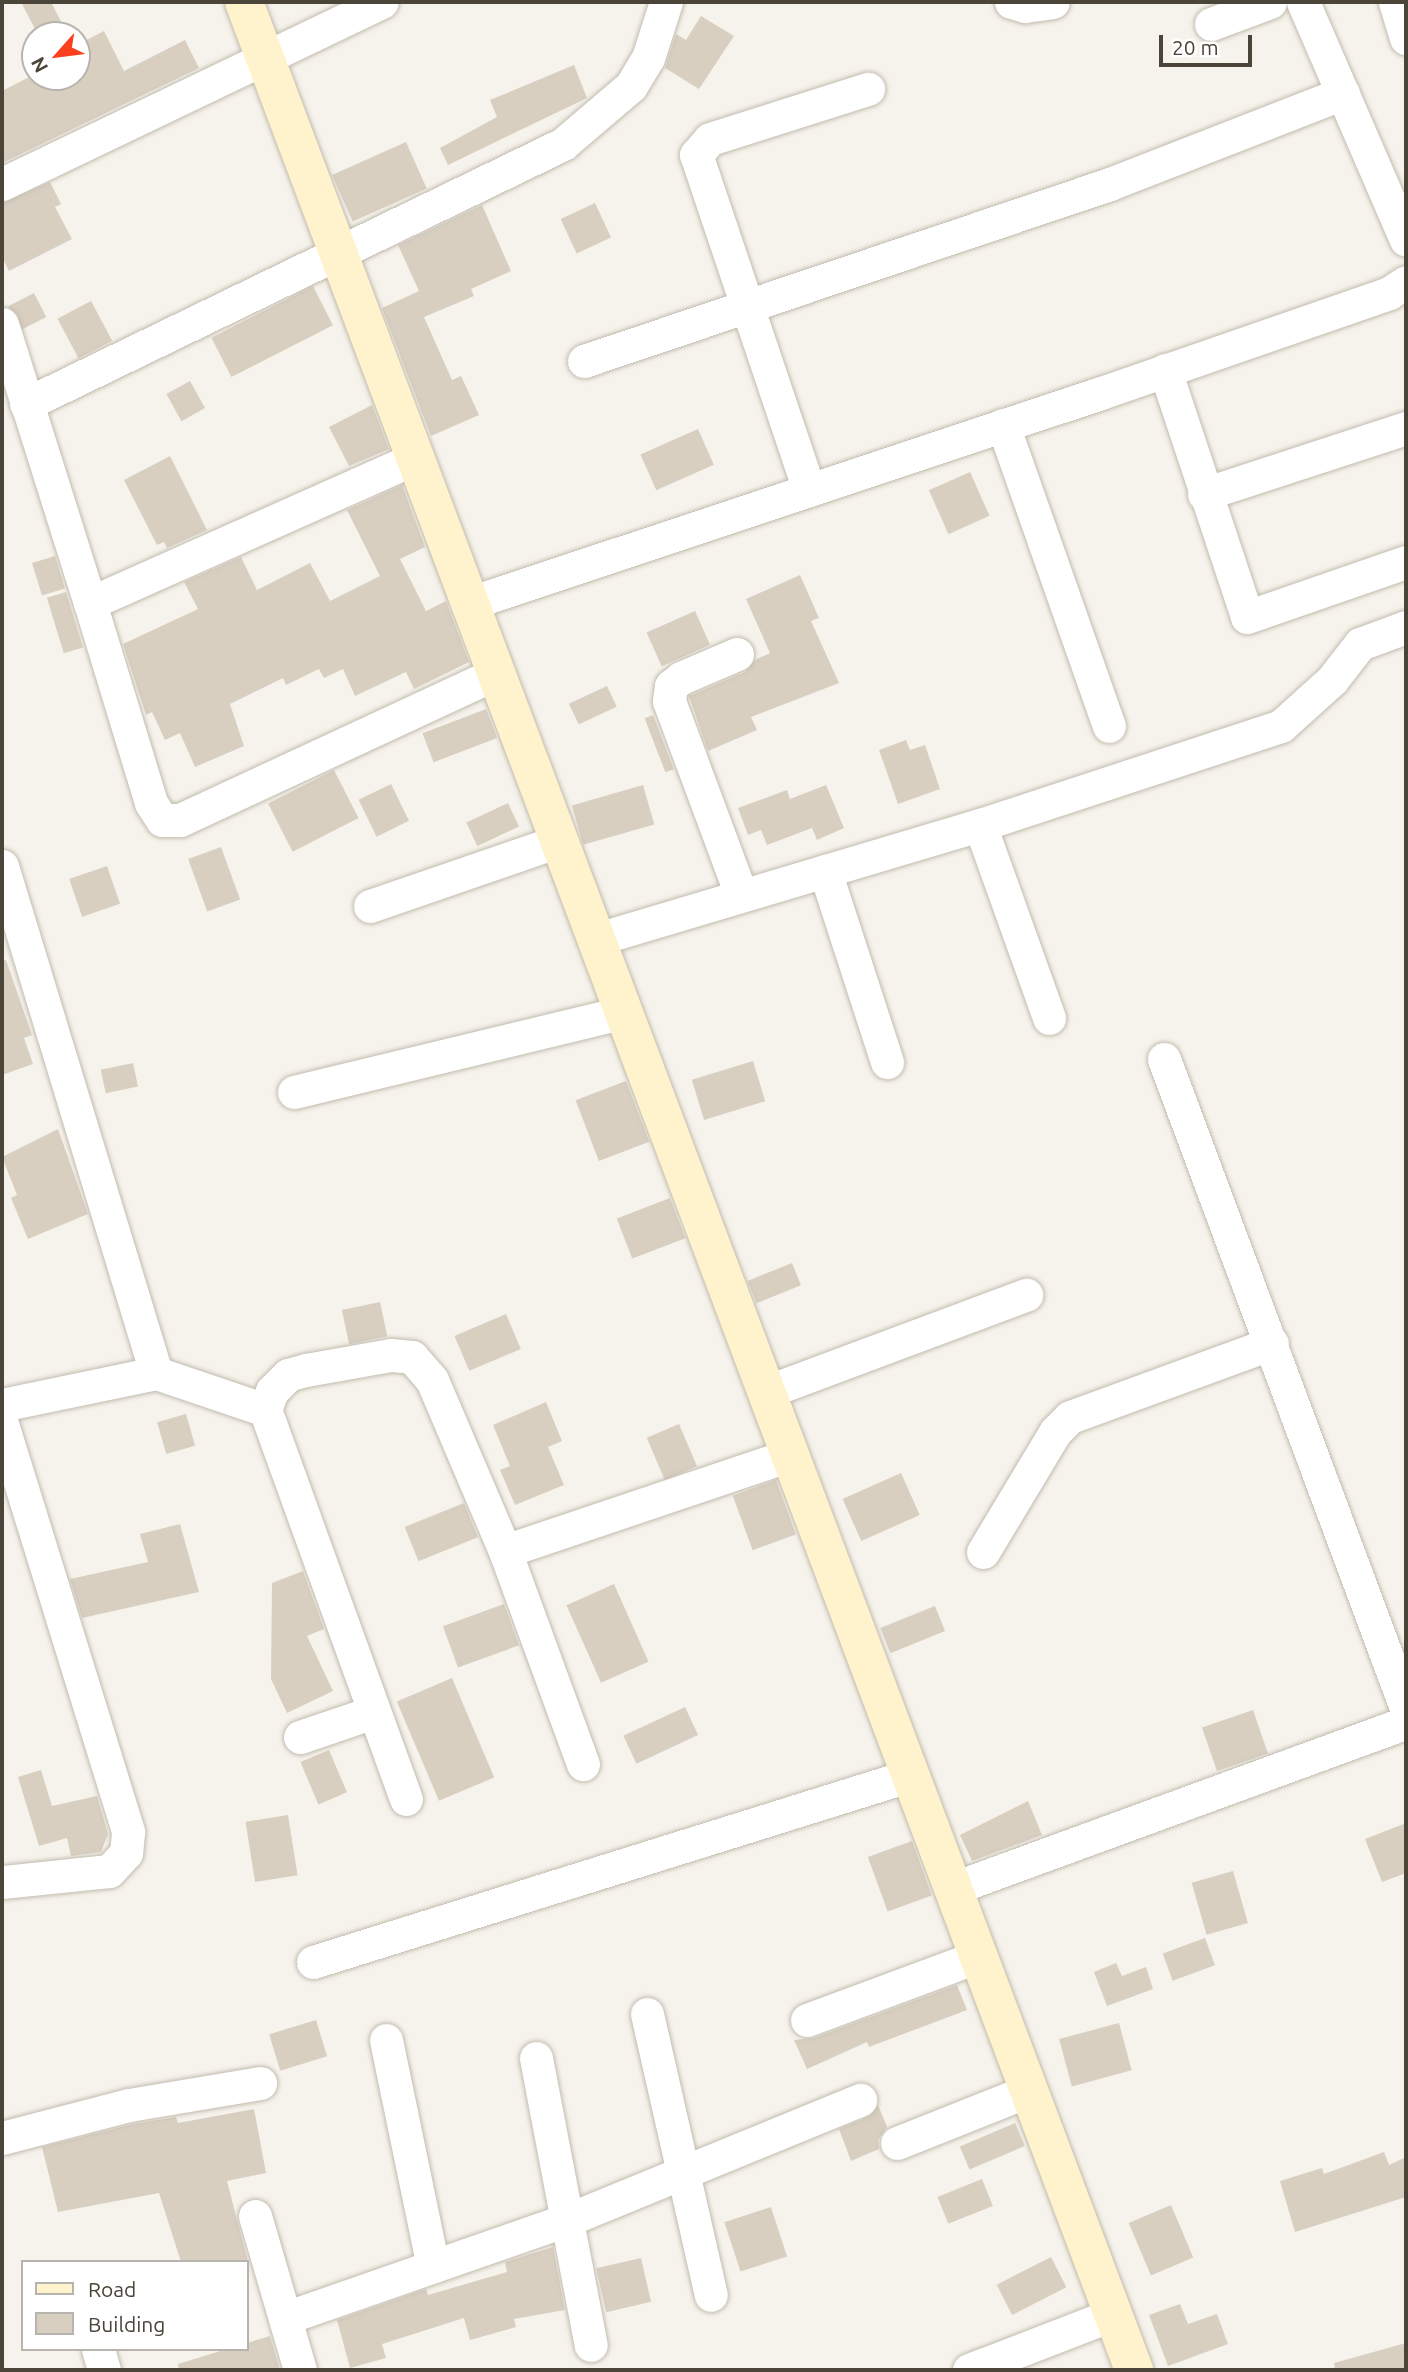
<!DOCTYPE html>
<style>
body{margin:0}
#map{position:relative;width:1408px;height:2372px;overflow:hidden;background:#f6f3ec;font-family:Ubuntu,sans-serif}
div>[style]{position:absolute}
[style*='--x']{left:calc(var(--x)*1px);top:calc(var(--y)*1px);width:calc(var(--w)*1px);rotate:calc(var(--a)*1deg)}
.building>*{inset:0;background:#d8cfc1;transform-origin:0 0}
.roads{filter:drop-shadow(0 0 2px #c2bbae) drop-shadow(0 0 2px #c2bbae)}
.street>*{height:33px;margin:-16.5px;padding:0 16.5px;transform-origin:16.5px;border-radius:16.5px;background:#fff}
.secondary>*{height:38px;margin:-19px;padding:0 19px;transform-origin:19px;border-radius:19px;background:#fff3cd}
span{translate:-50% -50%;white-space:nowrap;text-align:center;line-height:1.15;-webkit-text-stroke:5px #fff;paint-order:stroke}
.frame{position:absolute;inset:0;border:4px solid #4b4439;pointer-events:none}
.legend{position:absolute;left:21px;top:2260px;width:228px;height:91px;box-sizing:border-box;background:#fff;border:2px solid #b7b4b0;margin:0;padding:9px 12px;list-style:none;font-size:21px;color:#4b4439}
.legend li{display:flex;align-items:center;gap:14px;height:35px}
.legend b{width:35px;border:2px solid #b7b4b0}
.north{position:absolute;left:21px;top:21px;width:70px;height:70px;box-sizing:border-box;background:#fff;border:2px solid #b7b4b0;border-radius:50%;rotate:242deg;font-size:19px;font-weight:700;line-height:28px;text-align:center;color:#4b4439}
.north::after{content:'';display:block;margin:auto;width:24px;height:32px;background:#fc3f1d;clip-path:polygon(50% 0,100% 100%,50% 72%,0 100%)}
.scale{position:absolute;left:1159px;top:35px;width:93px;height:32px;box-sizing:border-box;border:4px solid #4b4439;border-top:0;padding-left:9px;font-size:21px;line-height:24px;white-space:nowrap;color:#4b4439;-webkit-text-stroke:5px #fff;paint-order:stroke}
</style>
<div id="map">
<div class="building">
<div style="clip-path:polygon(21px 2px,51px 2px,68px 35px,38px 35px)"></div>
<div style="clip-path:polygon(701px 16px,734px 36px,699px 89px,665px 68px,676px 34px,686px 40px)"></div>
<div style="clip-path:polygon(104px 31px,124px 71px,185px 40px,199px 68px,2px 163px,2px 91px,35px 74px,77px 77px,77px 45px)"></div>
<div style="clip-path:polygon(574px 65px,587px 98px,448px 165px,440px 148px,497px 117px,490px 100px)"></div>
<div style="left:406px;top:142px;width:51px;height:81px;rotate:66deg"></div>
<div style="clip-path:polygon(50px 182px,61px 204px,55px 207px,72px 239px,9px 271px,2px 257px,2px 203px)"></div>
<div style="left:595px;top:203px;width:38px;height:38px;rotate:65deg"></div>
<div style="clip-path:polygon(482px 205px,511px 271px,471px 289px,474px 296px,424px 317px,452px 380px,461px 376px,479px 415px,431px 436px,382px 308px,419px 291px,398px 245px)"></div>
<div style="left:313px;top:286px;width:44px;height:114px;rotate:63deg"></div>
<div style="left:34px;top:293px;width:27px;height:29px;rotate:63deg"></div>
<div style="left:91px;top:301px;width:45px;height:38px;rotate:62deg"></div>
<div style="left:190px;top:381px;width:31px;height:27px;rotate:61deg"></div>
<div style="clip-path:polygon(372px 405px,389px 449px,349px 466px,329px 427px)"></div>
<div style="left:698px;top:429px;width:39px;height:63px;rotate:66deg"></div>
<div style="clip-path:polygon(170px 456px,207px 530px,167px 548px,164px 542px,157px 545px,124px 480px)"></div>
<div style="left:970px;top:472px;width:48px;height:45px;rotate:66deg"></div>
<div style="clip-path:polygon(402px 485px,425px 547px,400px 559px,426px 611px,446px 601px,469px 662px,414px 689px,406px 672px,355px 696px,343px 669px,324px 678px,319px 669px,286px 685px,283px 678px,230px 704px,244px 746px,195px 767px,180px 733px,165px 740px,152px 712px,146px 715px,123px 644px,198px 609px,184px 582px,241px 557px,257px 590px,310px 563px,330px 601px,380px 576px,347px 510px)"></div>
<div style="left:55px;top:556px;width:34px;height:24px;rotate:73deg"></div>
<div style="clip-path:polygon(800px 575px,819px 618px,811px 621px,839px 683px,751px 717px,757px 730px,708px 751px,689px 696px,745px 672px,755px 660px,770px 653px,746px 599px)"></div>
<div style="left:66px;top:592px;width:58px;height:20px;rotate:73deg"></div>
<div style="left:695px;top:611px;width:37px;height:53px;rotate:66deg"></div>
<div style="left:607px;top:686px;width:23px;height:42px;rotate:65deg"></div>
<div style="left:486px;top:709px;width:31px;height:68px;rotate:69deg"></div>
<div style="left:653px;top:715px;width:58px;height:9px;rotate:69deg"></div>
<div style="clip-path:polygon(906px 740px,910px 750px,925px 745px,940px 789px,898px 804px,879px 750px)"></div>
<div style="left:334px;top:770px;width:54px;height:74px;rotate:63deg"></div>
<div style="left:391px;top:784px;width:41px;height:36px;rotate:64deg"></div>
<div style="left:643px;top:785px;width:41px;height:74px;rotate:74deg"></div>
<div style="clip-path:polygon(826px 785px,844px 828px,817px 840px,812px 828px,767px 845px,761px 830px,748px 835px,738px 808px,787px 790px,790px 799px)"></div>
<div style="left:508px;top:803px;width:26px;height:46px;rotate:65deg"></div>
<div style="left:221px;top:847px;width:56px;height:35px;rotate:70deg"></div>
<div style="left:107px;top:866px;width:40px;height:40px;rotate:71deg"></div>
<div style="clip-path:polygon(6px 960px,32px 1035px,24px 1038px,33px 1064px,2px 1075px,2px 961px)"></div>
<div style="left:753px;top:1061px;width:42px;height:64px;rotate:73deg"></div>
<div style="left:133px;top:1063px;width:24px;height:33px;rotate:78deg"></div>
<div style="left:626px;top:1081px;width:65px;height:54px;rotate:69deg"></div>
<div style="clip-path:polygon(58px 1129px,88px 1214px,28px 1239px,11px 1198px,17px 1195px,2px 1157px)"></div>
<div style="left:670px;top:1198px;width:43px;height:57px;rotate:69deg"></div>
<div style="left:792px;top:1263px;width:24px;height:48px;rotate:68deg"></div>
<div style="left:380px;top:1302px;width:35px;height:39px;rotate:78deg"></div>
<div style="left:506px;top:1314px;width:38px;height:56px;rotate:67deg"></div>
<div style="clip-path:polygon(546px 1402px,562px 1441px,548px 1447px,564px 1485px,515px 1505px,500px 1470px,510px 1466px,493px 1425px)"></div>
<div style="left:186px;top:1414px;width:33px;height:30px;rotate:74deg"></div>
<div style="left:679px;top:1424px;width:46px;height:35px;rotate:67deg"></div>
<div style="left:901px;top:1473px;width:46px;height:64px;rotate:66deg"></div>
<div style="left:776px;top:1480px;width:58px;height:46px;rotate:70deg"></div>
<div style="left:464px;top:1503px;width:37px;height:64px;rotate:68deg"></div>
<div style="clip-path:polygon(180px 1524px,199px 1592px,82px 1618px,70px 1579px,148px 1562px,140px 1534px)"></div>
<div style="clip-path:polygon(303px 1571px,324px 1629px,307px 1636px,333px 1691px,287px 1713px,271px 1679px,272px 1583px)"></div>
<div style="left:614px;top:1584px;width:85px;height:52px;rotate:66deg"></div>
<div style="left:504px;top:1604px;width:44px;height:65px;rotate:70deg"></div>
<div style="left:935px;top:1606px;width:27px;height:59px;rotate:68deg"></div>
<div style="left:452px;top:1678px;width:108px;height:60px;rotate:67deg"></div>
<div style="left:685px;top:1707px;width:31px;height:68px;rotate:65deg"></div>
<div style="left:1253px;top:1710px;width:46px;height:54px;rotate:71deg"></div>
<div style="left:329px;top:1750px;width:46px;height:31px;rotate:67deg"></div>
<div style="clip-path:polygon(41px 1770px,52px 1806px,97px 1796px,108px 1834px,101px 1852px,71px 1856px,67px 1838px,39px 1846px,18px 1777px)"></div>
<div style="clip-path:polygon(1028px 1801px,1042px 1835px,972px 1861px,960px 1835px)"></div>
<div style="left:288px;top:1815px;width:61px;height:43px;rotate:81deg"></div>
<div style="clip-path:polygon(1406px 1823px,1406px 1873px,1382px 1882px,1365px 1839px)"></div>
<div style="left:912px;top:1841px;width:58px;height:47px;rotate:70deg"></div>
<div style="left:1233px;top:1871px;width:54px;height:43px;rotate:74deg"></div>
<div style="left:1205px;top:1938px;width:29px;height:45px;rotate:70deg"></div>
<div style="clip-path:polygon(1116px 1963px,1122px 1976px,1146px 1967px,1153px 1989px,1107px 2006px,1094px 1972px)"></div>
<div style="clip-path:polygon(957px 1985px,967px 2010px,869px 2047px,867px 2042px,807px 2069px,794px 2040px,814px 2038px)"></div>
<div style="left:316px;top:2020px;width:38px;height:49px;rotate:73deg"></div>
<div style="left:1119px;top:2023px;width:49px;height:62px;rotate:75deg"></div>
<div style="clip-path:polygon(878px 2105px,887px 2127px,878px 2140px,879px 2149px,851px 2161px,839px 2129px,868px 2117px)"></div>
<div style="clip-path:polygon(254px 2109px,266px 2173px,227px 2181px,248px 2262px,181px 2262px,159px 2193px,58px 2212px,42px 2147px,133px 2124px,176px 2117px,178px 2123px)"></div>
<div style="left:1015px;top:2123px;width:25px;height:60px;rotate:67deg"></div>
<div style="clip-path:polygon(1384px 2152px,1389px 2165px,1406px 2157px,1406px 2197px,1295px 2232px,1280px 2181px,1322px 2168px,1324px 2174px)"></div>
<div style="left:982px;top:2179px;width:29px;height:48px;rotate:68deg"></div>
<div style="left:1171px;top:2205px;width:57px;height:46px;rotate:67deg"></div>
<div style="left:771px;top:2207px;width:52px;height:49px;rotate:72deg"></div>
<div style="clip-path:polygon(553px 2247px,565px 2310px,514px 2319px,516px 2327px,470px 2340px,464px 2318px,382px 2344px,386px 2358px,350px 2368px,337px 2320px,426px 2289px,428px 2295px,507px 2272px,505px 2262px)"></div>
<div style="left:1051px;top:2257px;width:34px;height:61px;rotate:63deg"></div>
<div style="left:641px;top:2258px;width:45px;height:46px;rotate:77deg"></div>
<div style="clip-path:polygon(1180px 2304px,1188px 2324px,1217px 2314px,1228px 2344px,1168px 2366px,1149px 2315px)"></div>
<div style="clip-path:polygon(270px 2336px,280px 2370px,179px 2370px,178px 2364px,227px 2349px,247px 2349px,247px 2343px)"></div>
<div style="clip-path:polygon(1406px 2343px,1406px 2370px,1335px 2370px,1334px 2363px)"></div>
</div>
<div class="roads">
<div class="street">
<div style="--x:1011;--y:2;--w:15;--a:16"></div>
<div style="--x:1025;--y:6;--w:28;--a:-8"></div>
<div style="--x:1303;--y:2;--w:259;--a:66.6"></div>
<div style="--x:1395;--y:2;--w:38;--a:73"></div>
<div style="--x:1211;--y:24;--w:63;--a:-20.4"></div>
<div style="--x:2;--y:184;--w:421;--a:-25.6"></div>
<div style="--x:2;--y:324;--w:293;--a:72.5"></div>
<div style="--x:90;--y:603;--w:356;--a:-24"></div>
<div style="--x:584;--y:361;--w:555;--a:-18.6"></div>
<div style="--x:1110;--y:184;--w:250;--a:-21.3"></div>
<div style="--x:1165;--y:370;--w:260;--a:71.6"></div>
<div style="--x:1247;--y:617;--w:168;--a:-19.1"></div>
<div style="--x:26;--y:404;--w:597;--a:-25.83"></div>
<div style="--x:563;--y:144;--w:89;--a:-40.5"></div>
<div style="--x:631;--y:86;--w:33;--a:-59"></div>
<div style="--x:648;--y:58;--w:59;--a:-72.2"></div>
<div style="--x:1003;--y:425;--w:319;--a:70.6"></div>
<div style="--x:809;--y:490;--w:354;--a:-108.6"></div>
<div style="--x:696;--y:155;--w:21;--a:-49"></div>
<div style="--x:710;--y:139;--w:166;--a:-17.6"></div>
<div style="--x:1204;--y:494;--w:213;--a:-18.1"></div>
<div style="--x:90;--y:603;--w:209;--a:73"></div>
<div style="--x:151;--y:803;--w:20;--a:57"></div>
<div style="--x:162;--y:820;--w:18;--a:0"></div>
<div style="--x:180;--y:820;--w:349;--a:-24.9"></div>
<div style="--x:470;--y:603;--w:665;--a:-18.41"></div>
<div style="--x:1101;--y:393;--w:305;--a:-19.1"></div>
<div style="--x:1389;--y:293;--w:20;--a:-33"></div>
<div style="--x:737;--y:654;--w:61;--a:156.8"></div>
<div style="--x:681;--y:678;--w:13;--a:141"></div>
<div style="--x:671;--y:686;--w:15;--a:98"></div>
<div style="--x:669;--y:701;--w:207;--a:69.6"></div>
<div style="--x:980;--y:825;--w:205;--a:70.3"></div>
<div style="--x:2;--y:866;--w:530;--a:73.1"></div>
<div style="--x:156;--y:1373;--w:157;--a:168.3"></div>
<div style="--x:825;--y:871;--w:201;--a:72"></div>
<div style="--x:370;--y:906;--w:200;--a:-19"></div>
<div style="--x:597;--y:939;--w:400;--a:-16.6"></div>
<div style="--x:980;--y:825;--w:317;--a:-18.2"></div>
<div style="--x:1281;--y:726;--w:69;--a:-42"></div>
<div style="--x:1332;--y:680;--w:46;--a:-52.1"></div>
<div style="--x:1360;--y:644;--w:49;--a:-20.3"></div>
<div style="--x:1164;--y:1059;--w:693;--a:69.55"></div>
<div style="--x:294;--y:1092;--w:340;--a:-13.6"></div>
<div style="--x:156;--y:1373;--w:115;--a:18.7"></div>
<div style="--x:766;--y:1392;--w:278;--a:-20.5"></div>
<div style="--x:2;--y:1424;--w:427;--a:72.8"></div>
<div style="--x:128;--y:1832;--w:21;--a:95"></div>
<div style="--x:126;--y:1853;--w:25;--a:133"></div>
<div style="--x:109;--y:1871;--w:108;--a:174.1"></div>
<div style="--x:505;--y:1551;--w:301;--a:-18.6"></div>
<div style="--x:983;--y:1552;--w:140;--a:-59"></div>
<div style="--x:1055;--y:1432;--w:21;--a:-45"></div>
<div style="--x:1070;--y:1417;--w:215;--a:-20.1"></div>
<div style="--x:300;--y:1737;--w:78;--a:-18.7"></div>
<div style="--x:406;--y:1799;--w:414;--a:-109.9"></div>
<div style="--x:265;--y:1410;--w:20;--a:-70"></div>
<div style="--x:272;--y:1391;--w:23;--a:-45"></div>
<div style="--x:288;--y:1375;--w:19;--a:-16"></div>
<div style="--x:306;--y:1370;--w:86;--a:-10"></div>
<div style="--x:391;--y:1355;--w:21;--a:5"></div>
<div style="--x:412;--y:1357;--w:30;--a:49"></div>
<div style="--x:432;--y:1380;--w:186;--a:66.9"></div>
<div style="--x:505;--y:1551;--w:227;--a:69.9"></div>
<div style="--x:954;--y:1888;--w:481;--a:-20.1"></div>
<div style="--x:313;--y:1962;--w:627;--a:-17.36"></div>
<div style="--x:647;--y:2014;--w:288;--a:77.2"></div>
<div style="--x:807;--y:2020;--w:184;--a:-20.4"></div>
<div style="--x:386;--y:2040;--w:231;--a:78.3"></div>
<div style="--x:536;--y:2058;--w:292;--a:79.2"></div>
<div style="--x:2;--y:2138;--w:131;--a:-14.6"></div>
<div style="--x:129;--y:2105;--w:133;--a:-9.5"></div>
<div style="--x:897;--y:2143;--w:143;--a:-21.7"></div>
<div style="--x:255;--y:2216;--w:160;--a:73.7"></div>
<div style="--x:285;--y:2318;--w:299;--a:-19.2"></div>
<div style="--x:567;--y:2220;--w:317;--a:-22.3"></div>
<div style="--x:98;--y:2349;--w:22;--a:74"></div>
<div style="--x:969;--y:2370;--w:155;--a:-21.1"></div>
</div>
<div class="secondary">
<div style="--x:244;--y:2;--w:2530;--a:69.4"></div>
</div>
</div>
<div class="frame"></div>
<ul class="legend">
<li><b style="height:9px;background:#fff3cd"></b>Road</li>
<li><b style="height:19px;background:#d8cfc1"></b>Building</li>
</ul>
<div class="north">N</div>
<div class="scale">20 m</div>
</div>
